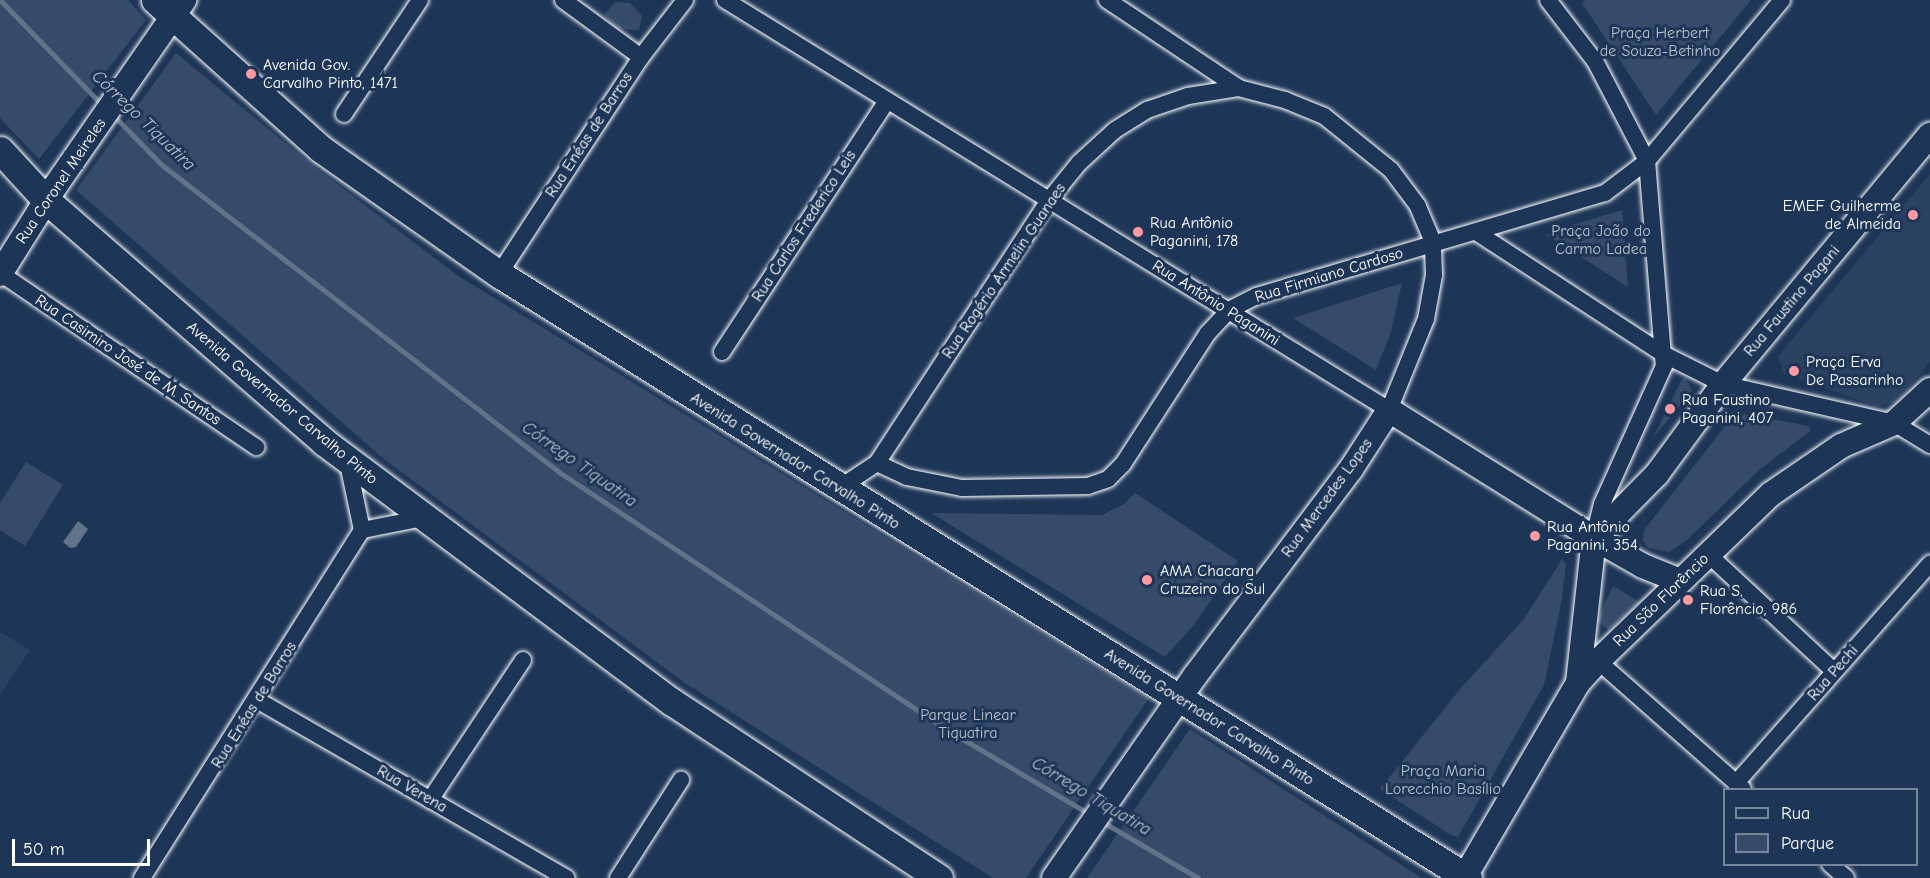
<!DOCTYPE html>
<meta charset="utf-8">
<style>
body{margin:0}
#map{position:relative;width:1930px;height:878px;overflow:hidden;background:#1d3557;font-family:"Comic Neue",sans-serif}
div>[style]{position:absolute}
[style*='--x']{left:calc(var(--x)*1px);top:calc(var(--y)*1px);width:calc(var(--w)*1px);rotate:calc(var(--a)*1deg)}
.built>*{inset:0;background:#2a4161}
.green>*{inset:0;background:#364b69}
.water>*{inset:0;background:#617289}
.stream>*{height:5px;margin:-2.5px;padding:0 2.5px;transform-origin:2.5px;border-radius:2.5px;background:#617289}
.roads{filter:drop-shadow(0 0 2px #fff) drop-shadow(0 0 2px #fff)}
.street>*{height:16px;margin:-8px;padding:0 8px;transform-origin:8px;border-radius:8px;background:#1d3557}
.secondary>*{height:24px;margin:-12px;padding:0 12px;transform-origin:12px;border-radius:12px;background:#1d3557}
.primary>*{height:27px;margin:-13.5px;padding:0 13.5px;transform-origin:13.5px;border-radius:13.5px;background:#1d3557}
.dots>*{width:16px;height:16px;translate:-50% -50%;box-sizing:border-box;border:3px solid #1d3557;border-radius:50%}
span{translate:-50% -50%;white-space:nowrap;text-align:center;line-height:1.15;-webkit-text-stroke:6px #1d3557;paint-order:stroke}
.park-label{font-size:16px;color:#b9c0ca}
.poi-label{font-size:16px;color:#fff}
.left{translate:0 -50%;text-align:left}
.right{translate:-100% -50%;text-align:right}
.street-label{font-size:16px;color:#fff}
.water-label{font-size:18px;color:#b8c0ca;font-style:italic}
.legend{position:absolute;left:1723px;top:788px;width:195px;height:78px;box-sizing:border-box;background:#1d3557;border:2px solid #77869a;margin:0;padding:8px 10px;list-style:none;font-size:18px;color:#fff}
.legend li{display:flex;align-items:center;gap:12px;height:30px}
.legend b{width:30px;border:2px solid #77869a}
.scale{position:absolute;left:12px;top:839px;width:138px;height:27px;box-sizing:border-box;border:3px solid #fff;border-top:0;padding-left:8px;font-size:18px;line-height:21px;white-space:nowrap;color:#fff;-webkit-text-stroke:4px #1d3557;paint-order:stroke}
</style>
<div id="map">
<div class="built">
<div style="clip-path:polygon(1930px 174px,1930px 362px,1898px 401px,1878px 407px,1784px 374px,1778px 356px)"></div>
<div style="clip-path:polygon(0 632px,30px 650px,0 695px)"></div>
</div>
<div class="green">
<div style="clip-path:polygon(0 0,128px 0,146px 20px,39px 159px,0 118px)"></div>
<div style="clip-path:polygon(1585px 0,1751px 0,1656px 115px,1582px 3px)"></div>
<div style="clip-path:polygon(616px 2px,630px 3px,642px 16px,639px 30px,614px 29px,604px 14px)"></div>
<div style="clip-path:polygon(176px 53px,317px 169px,460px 277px,1149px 698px,1026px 878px,993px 878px,685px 683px,385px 460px,76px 190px)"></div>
<div style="clip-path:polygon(1622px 210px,1628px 287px,1547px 235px,1566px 227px)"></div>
<div style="clip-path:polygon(1402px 283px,1391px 332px,1376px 370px,1293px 318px)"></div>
<div style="clip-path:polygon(1685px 377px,1692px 391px,1653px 438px,1681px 381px)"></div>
<div style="clip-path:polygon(1744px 414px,1809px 426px,1810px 431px,1758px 471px,1686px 541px,1669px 552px,1648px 548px,1643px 541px,1644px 530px,1729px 421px)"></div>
<div style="clip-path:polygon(26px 462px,63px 485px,25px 546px,0 530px,0 503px)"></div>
<div style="clip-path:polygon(1135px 493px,1238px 561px,1193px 626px,1165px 657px,931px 513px,1102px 515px,1124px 504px)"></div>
<div style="clip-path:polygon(1562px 559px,1566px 564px,1562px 599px,1544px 685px,1458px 837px,1451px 835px,1380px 789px,1460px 689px,1524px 619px)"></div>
<div style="clip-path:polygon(1613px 586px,1640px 602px,1609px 631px,1597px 620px)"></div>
<div style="clip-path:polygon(1190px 729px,1422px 878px,1087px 878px)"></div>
</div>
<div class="water">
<div style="clip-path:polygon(78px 521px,88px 529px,76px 547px,70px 548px,63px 542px)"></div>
</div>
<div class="stream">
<div style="--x:0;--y:0;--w:148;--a:45.8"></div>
<div style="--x:112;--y:114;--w:71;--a:45.6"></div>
<div style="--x:162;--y:165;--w:502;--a:37.71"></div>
<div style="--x:559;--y:472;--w:462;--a:33.6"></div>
<div style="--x:944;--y:728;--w:171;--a:30.6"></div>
<div style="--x:1101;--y:821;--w:113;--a:30.4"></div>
</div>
<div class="roads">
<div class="street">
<div style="--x:563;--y:0;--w:97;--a:36.2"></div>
<div style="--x:725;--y:0;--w:780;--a:31.69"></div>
<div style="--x:1389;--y:410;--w:98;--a:-67.9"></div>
<div style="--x:1426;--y:319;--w:45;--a:-79.7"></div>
<div style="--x:1434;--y:275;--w:33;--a:-92"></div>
<div style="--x:1433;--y:242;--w:39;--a:-113"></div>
<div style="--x:1418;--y:206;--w:45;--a:-126.9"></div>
<div style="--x:1391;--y:170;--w:86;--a:-141.1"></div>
<div style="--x:1324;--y:116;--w:42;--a:-157.7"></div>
<div style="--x:1285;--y:100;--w:48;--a:-165.4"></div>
<div style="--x:1239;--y:88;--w:159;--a:-146.3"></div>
<div style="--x:1548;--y:0;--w:77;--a:52.4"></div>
<div style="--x:1595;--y:61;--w:113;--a:62.5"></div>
<div style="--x:1647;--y:161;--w:206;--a:85.3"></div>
<div style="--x:1664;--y:366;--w:151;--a:114.2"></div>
<div style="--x:1602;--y:504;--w:34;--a:104"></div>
<div style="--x:344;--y:114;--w:137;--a:-56.3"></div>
<div style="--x:1476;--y:232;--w:223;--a:33.1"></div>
<div style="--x:1663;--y:354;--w:67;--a:26.6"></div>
<div style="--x:1723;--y:384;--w:175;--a:12.8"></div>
<div style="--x:1894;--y:423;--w:42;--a:31.4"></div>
<div style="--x:0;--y:273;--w:310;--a:34.2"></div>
<div style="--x:499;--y:274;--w:259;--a:-56.8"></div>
<div style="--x:641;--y:57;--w:72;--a:-52.3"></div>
<div style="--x:722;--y:352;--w:300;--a:-56.7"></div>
<div style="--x:877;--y:463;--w:33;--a:25"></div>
<div style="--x:907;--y:477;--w:56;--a:11.3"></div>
<div style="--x:962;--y:488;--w:126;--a:-0.9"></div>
<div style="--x:1088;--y:486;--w:21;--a:-19"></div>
<div style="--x:1108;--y:479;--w:21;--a:-45"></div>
<div style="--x:1123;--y:464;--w:155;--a:-57.1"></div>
<div style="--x:1207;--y:334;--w:33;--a:-47"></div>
<div style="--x:1229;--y:310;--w:31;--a:-27"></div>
<div style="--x:1257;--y:296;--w:363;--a:-16.5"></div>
<div style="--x:1605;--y:193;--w:53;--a:-37.3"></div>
<div style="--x:1647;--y:161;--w:210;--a:-50"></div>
<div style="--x:838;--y:489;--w:47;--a:-33.7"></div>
<div style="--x:877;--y:463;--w:314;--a:-56.8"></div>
<div style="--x:1049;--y:200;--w:48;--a:-51"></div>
<div style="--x:1079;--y:163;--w:49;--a:-42.5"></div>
<div style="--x:1115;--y:130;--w:38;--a:-32"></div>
<div style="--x:1147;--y:110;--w:43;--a:-18.9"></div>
<div style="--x:1188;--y:96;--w:52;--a:-8.9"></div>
<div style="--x:362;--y:530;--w:62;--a:-11.1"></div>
<div style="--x:1708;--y:554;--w:172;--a:42.9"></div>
<div style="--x:1598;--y:661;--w:193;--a:41.4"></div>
<div style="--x:257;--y:700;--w:357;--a:29.9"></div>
<div style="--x:1736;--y:783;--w:293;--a:-48.5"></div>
<div style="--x:430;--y:800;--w:168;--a:-56.4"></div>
<div style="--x:1830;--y:864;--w:21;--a:41"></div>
<div style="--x:142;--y:878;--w:412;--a:-57.7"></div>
<div style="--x:362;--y:530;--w:73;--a:-101.9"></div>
<div style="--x:618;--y:878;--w:117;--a:-57.3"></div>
</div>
<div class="secondary">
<div style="--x:0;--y:274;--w:102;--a:-57.9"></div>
<div style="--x:54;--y:188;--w:229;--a:-55.3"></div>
<div style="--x:1578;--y:683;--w:146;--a:-83.7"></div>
<div style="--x:1594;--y:538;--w:90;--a:-45.5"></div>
<div style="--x:1657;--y:474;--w:112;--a:-53.7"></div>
<div style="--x:1723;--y:384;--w:324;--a:-50.3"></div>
<div style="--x:1054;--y:878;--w:246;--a:-55.1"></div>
<div style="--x:1195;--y:676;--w:259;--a:-53"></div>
<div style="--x:1351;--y:469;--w:70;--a:-57.2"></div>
<div style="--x:1389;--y:410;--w:242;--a:32"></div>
<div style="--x:1594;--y:538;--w:56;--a:29.7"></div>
<div style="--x:1643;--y:566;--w:40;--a:22"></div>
<div style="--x:1464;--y:878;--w:226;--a:-59.7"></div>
<div style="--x:1578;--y:683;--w:30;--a:-48"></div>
<div style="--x:1598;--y:661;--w:240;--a:-44"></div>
<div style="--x:1771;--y:494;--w:85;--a:-34.4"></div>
<div style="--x:1841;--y:446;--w:58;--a:-23.5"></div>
<div style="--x:1894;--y:423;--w:49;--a:-42.5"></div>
</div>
<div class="primary">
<div style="--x:155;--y:0;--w:223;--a:41.9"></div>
<div style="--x:321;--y:149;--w:218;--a:35.1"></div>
<div style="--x:499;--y:274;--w:1142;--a:31.94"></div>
<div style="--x:0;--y:150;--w:68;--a:47.4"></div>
<div style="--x:46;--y:200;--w:369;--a:41"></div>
<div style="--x:324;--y:442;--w:434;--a:36.8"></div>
<div style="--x:672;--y:702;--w:320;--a:33.4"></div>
</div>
</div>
<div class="dots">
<div style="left:251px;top:74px;background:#ff9aa2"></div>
<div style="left:1913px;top:215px;background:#ff9aa2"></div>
<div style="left:1138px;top:232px;background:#ff9aa2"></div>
<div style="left:1794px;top:371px;background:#ff9aa2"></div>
<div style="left:1670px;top:409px;background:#ff9aa2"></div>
<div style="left:1535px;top:536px;background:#ff9aa2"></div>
<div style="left:1147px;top:580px;background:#ff9aa2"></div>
<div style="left:1688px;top:600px;background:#ff9aa2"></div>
</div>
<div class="park-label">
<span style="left:1660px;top:42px">Praça Herbert<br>de Souza-Betinho</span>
<span style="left:1601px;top:240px">Praça João do<br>Carmo Ladea</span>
<span style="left:968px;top:724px">Parque Linear<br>Tiquatira</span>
<span style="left:1443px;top:780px">Praça Maria<br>Lorecchio Basílio</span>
</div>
<div class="poi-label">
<span class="left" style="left:263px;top:74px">Avenida Gov.<br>Carvalho Pinto, 1471</span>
<span class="right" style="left:1901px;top:215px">EMEF Guilherme<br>de Almeida</span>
<span class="left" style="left:1150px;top:232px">Rua Antônio<br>Paganini, 178</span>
<span class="left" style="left:1806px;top:371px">Praça Erva<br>De Passarinho</span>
<span class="left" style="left:1682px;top:409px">Rua Faustino<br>Paganini, 407</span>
<span class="left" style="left:1547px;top:536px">Rua Antônio<br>Paganini, 354</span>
<span class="left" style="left:1160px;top:580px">AMA Chacara<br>Cruzeiro do Sul</span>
<span class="left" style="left:1700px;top:600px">Rua S.<br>Florêncio, 986</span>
</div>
<div class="street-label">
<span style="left:589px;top:135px;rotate:-57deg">Rua Enéas de Barros</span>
<span style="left:61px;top:181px;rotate:-56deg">Rua Coronel Meireles</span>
<span style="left:804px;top:226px;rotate:-57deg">Rua Carlos Frederico Leis</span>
<span style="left:1004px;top:271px;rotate:-56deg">Rua Rogério Armelin Guanaes</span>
<span style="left:1329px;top:275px;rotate:-17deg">Rua Firmiano Cardoso</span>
<span style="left:1792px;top:301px;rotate:-50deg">Rua Faustino Pagani</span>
<span style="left:1216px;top:303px;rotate:32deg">Rua Antônio Paganini</span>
<span style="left:128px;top:360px;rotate:34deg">Rua Casimiro José de M. Santos</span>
<span style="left:282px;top:403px;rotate:40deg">Avenida Governador Carvalho Pinto</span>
<span style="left:795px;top:461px;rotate:32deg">Avenida Governador Carvalho Pinto</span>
<span style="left:1327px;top:498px;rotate:-54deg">Rua Mercedes Lopes</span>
<span style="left:1661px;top:600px;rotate:-44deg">Rua São Florêncio</span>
<span style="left:1833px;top:673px;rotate:-49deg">Rua Pechi</span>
<span style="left:254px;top:705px;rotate:-58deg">Rua Enéas de Barros</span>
<span style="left:1209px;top:717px;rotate:32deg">Avenida Governador Carvalho Pinto</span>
<span style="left:412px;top:789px;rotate:30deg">Rua Verena</span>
</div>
<div class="water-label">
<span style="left:143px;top:121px;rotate:44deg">Córrego Tiquatira</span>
<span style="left:579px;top:465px;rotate:35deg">Córrego Tiquatira</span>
<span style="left:1091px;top:797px;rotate:31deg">Córrego Tiquatira</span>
</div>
<ul class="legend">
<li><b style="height:8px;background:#1d3557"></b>Rua</li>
<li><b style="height:16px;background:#364b69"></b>Parque</li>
</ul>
<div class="scale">50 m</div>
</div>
